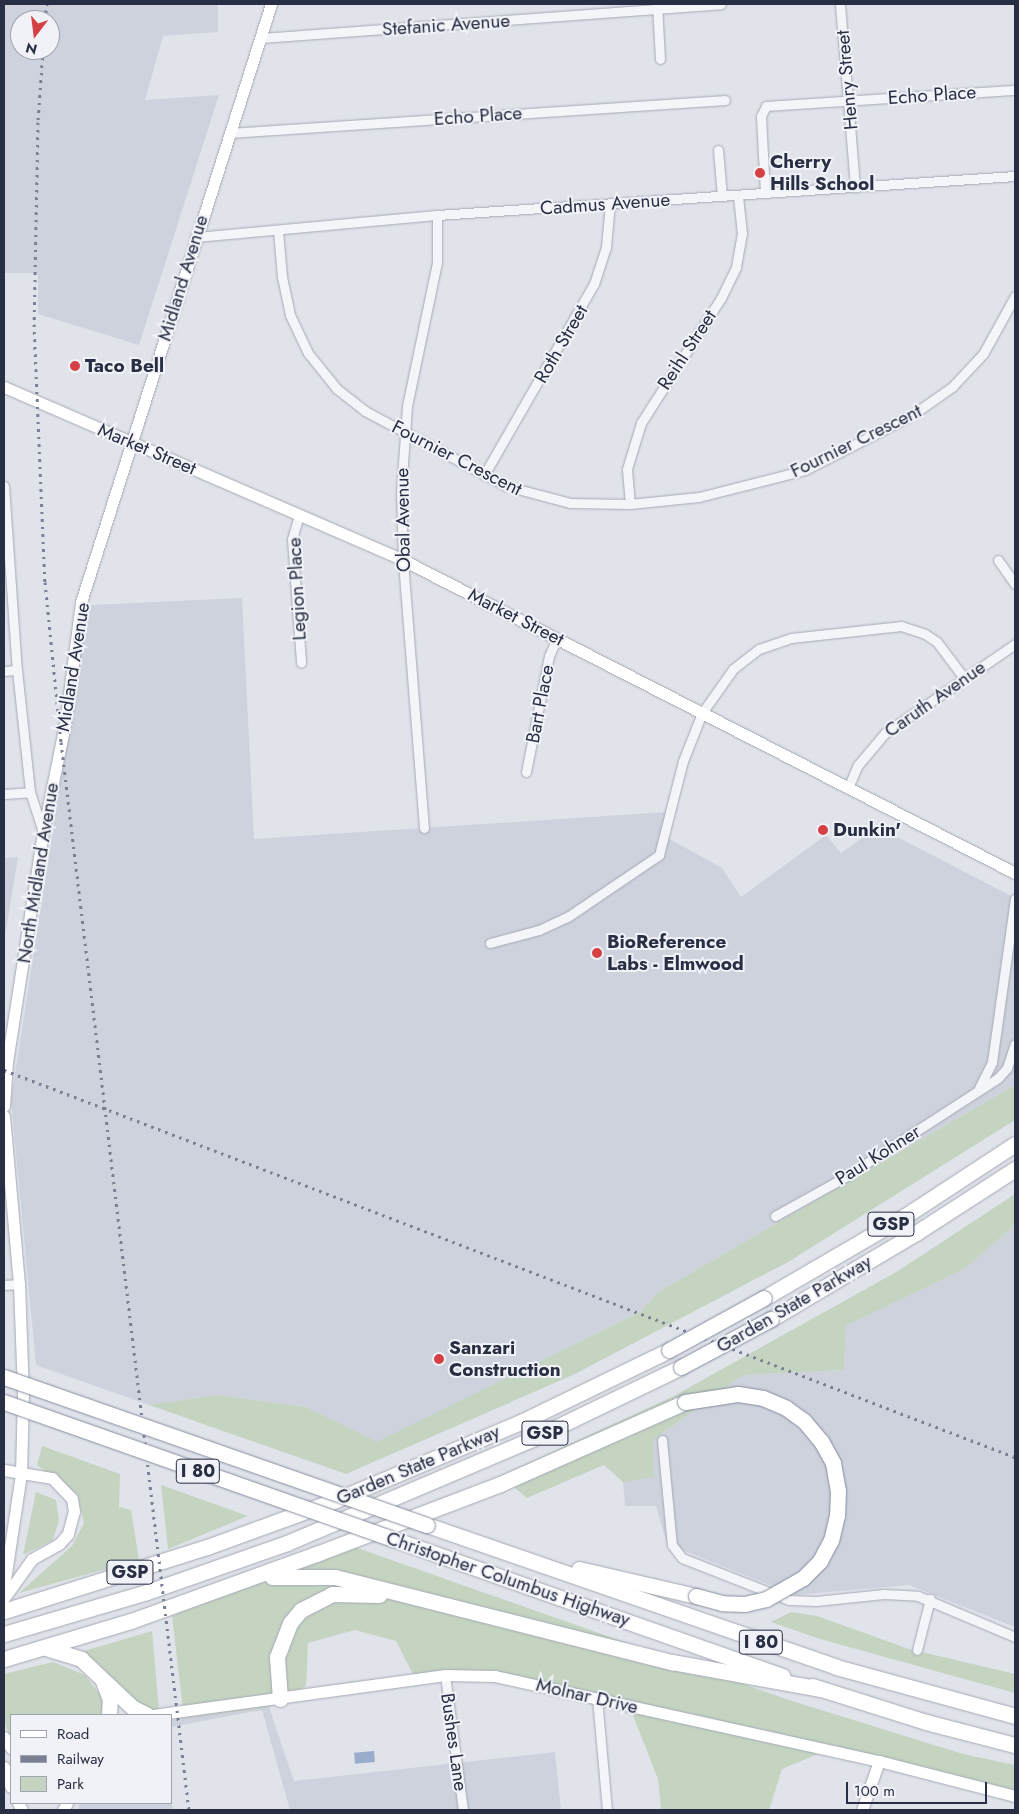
<!DOCTYPE html>
<style>
body{margin:0}
#map{position:relative;width:1019px;height:1814px;overflow:hidden;background:#e0e3ea;font-family:Jost,sans-serif}
div>[style]{position:absolute}
[style*='--x']{left:calc(var(--x)*1px);top:calc(var(--y)*1px);width:calc(var(--w)*1px);rotate:calc(var(--a)*1deg)}
.built>*{inset:0;background:#ced2dc}
.green>*{inset:0;background:#c4d4c1}
.water>*{inset:0;background:#9aaccc;transform-origin:0 0}
.roads{filter:drop-shadow(0 0 1px #a5a9b5) drop-shadow(0 0 1px #a5a9b5)}
.street>*{height:9px;margin:-4.5px;padding:0 4.5px;transform-origin:4.5px;border-radius:4.5px;background:#f3f5f8}
.secondary>*{height:11px;margin:-5.5px;padding:0 5.5px;transform-origin:5.5px;border-radius:5.5px;background:#fff}
.highway>*{height:15px;margin:-7.5px;padding:0 7.5px;transform-origin:7.5px;border-radius:7.5px;background:#fff}
.rail>*{height:3px;margin-top:-1.5px;transform-origin:0;background:repeating-linear-gradient(90deg,#798094 0 2.5px,transparent 0 7.5px)}
.bridges{filter:drop-shadow(0 0 1px #878ea1) drop-shadow(0 0 1px #878ea1)}
.highway-bridge>*{height:15px;margin:-7.5px;padding:0 7.5px;transform-origin:7.5px;border-radius:7.5px;background:#fff}
.dots>*{width:14px;height:14px;translate:-50% -50%;box-sizing:border-box;border:2px solid #f0f2f7;border-radius:50%}
span{translate:-50% -50%;white-space:nowrap;text-align:center;line-height:1.15;-webkit-text-stroke:4px #f0f2f7;paint-order:stroke}
.shield-label span{padding:1px 4px;background:#f0f2f7;border:1px solid;border-radius:4px;-webkit-text-stroke-width:0}
.shield-label{font-size:18px;color:#282e43;font-weight:700}
.street-label{font-size:19px;color:#282e43}
.poi-label{font-size:19px;color:#282e43;font-weight:700}
.left{translate:0 -50%;text-align:left}
.frame{position:absolute;inset:0;border:5px solid #282e43;pointer-events:none}
.legend{position:absolute;left:10px;top:1714px;width:162px;height:90px;box-sizing:border-box;background:#f0f2f7;border:1px solid #a0a4af;margin:0;padding:6px 9px;list-style:none;font-size:15px;color:#282e43}
.legend li{display:flex;align-items:center;gap:10px;height:25px}
.legend b{width:25px;border:1px solid #a0a4af}
.north{position:absolute;left:10px;top:10px;width:50px;height:50px;box-sizing:border-box;background:#f0f2f7;border:1px solid #a0a4af;border-radius:50%;rotate:195deg;font-size:14px;font-weight:700;line-height:20px;text-align:center;color:#282e43}
.north::after{content:'';display:block;margin:auto;width:18px;height:22px;background:#d54044;clip-path:polygon(50% 0,100% 100%,50% 72%,0 100%)}
.scale{position:absolute;left:846px;top:1782px;width:141px;height:22px;box-sizing:border-box;border:2px solid #282e43;border-top:0;padding-left:6px;font-size:15px;line-height:18px;white-space:nowrap;color:#282e43;-webkit-text-stroke:4px #f0f2f7;paint-order:stroke}
</style>
<div id="map">
<div class="built">
<div style="clip-path:polygon(evenodd,4px 4px,218px 4px,218px 32px,163px 36px,145px 100px,219px 95px,139px 345px,38px 314px,38px 273px,4px 273px,4px 4px,20px 20px,50px 20px,50px 50px,20px 50px,20px 20px)"></div>
<div style="clip-path:polygon(242px 598px,254px 839px,667px 812px,664px 836px,722px 868px,741px 897px,826px 835px,841px 853px,878px 827px,1015px 898px,1015px 1085px,660px 1291px,640px 1312px,377px 1443px,306px 1407px,216px 1395px,149px 1405px,36px 1365px,11px 1100px,83px 637px,91px 605px)"></div>
<div style="clip-path:polygon(18px 857px,4px 942px,4px 858px)"></div>
<div style="clip-path:polygon(1015px 1225px,1015px 1627px,909px 1585px,795px 1595px,667px 1544px,656px 1506px,625px 1506px,623px 1482px,653px 1477px,653px 1440px,743px 1375px,844px 1370px,846px 1326px,964px 1269px)"></div>
<div style="clip-path:polygon(269px 1707px,294px 1781px,555px 1752px,561px 1810px,290px 1810px,262px 1710px,171px 1727px,171px 1721px,184px 1718px)"></div>
<div style="clip-path:polygon(171px 1801px,173px 1810px,78px 1810px,80px 1803px)"></div>
</div>
<div class="green">
<div style="clip-path:polygon(1015px 1085px,1015px 1120px,788px 1262px,575px 1374px,346px 1474px,149px 1405px,216px 1395px,306px 1407px,377px 1442px,640px 1312px,660px 1291px)"></div>
<div style="clip-path:polygon(1015px 1194px,1015px 1225px,964px 1269px,846px 1326px,844px 1370px,743px 1375px,653px 1440px,654px 1477px,623px 1482px,604px 1465px,527px 1498px,500px 1476px,672px 1397px,898px 1271px)"></div>
<div style="clip-path:polygon(42px 1446px,120px 1474px,119px 1507px,131px 1510px,139px 1560px,19px 1593px,72px 1546px,84px 1523px,77px 1494px,37px 1465px)"></div>
<div style="clip-path:polygon(161px 1485px,248px 1516px,168px 1549px)"></div>
<div style="clip-path:polygon(36px 1492px,56px 1500px,59px 1520px,53px 1540px,23px 1555px)"></div>
<div style="clip-path:polygon(346px 1544px,789px 1700px,963px 1754px,1015px 1765px,1015px 1791px,828px 1750px,782px 1769px,769px 1810px,661px 1810px,658px 1779px,629px 1705px,530px 1683px,415px 1678px,396px 1641px,355px 1630px,308px 1643px,306px 1686px,269px 1707px,184px 1718px,172px 1616px)"></div>
<div style="clip-path:polygon(791px 1612px,817px 1616px,909px 1649px,1015px 1674px,1015px 1693px,820px 1639px,771px 1622px)"></div>
<div style="clip-path:polygon(152px 1631px,159px 1711px,135px 1707px,84px 1651px)"></div>
<div style="clip-path:polygon(53px 1662px,85px 1675px,101px 1696px,104px 1715px,11px 1715px,11px 1743px,4px 1719px,4px 1674px)"></div>
</div>
<div class="water">
<div style="left:374px;top:1751px;width:11px;height:20px;rotate:85deg"></div>
</div>
<div class="roads">
<div class="street">
<div style="--x:657;--y:4;--w:55;--a:86.9"></div>
<div style="--x:840;--y:4;--w:184;--a:85.3"></div>
<div style="--x:261;--y:38;--w:461;--a:-4.2"></div>
<div style="--x:230;--y:133;--w:496;--a:-3.8"></div>
<div style="--x:718;--y:150;--w:46;--a:85"></div>
<div style="--x:765;--y:193;--w:77;--a:-93"></div>
<div style="--x:761;--y:116;--w:11;--a:-63"></div>
<div style="--x:766;--y:106;--w:250;--a:-3.7"></div>
<div style="--x:278;--y:231;--w:46;--a:85"></div>
<div style="--x:282;--y:277;--w:39;--a:78"></div>
<div style="--x:290;--y:315;--w:42;--a:64.7"></div>
<div style="--x:308;--y:353;--w:46;--a:51.1"></div>
<div style="--x:337;--y:389;--w:36;--a:38"></div>
<div style="--x:365;--y:411;--w:160;--a:28"></div>
<div style="--x:506;--y:486;--w:66;--a:14.9"></div>
<div style="--x:570;--y:503;--w:60;--a:1"></div>
<div style="--x:630;--y:504;--w:69;--a:-5.8"></div>
<div style="--x:699;--y:497;--w:109;--a:-14.3"></div>
<div style="--x:805;--y:470;--w:120;--a:-27.2"></div>
<div style="--x:912;--y:415;--w:49;--a:-35"></div>
<div style="--x:952;--y:387;--w:45;--a:-46.8"></div>
<div style="--x:983;--y:354;--w:66;--a:-61.1"></div>
<div style="--x:195;--y:237;--w:243;--a:-5.2"></div>
<div style="--x:437;--y:215;--w:579;--a:-3.86"></div>
<div style="--x:484;--y:475;--w:220;--a:-60.1"></div>
<div style="--x:594;--y:284;--w:39;--a:-72"></div>
<div style="--x:606;--y:247;--w:44;--a:-84.8"></div>
<div style="--x:4;--y:486;--w:184;--a:86"></div>
<div style="--x:17;--y:670;--w:123;--a:83.9"></div>
<div style="--x:30;--y:792;--w:42;--a:72"></div>
<div style="--x:630;--y:504;--w:35;--a:-95"></div>
<div style="--x:627;--y:469;--w:48;--a:-73.1"></div>
<div style="--x:641;--y:423;--w:148;--a:-57.4"></div>
<div style="--x:721;--y:298;--w:34;--a:-64"></div>
<div style="--x:736;--y:267;--w:34;--a:-80"></div>
<div style="--x:742;--y:234;--w:39;--a:-96"></div>
<div style="--x:299;--y:515;--w:25;--a:106"></div>
<div style="--x:292;--y:539;--w:124;--a:85.8"></div>
<div style="--x:998;--y:560;--w:29;--a:55"></div>
<div style="--x:4;--y:671;--w:13;--a:-4"></div>
<div style="--x:526;--y:772;--w:118;--a:-78.8"></div>
<div style="--x:549;--y:656;--w:20;--a:-66"></div>
<div style="--x:848;--y:788;--w:25;--a:-67"></div>
<div style="--x:858;--y:765;--w:42;--a:-49.8"></div>
<div style="--x:885;--y:733;--w:158;--a:-34.4"></div>
<div style="--x:4;--y:794;--w:26;--a:-4"></div>
<div style="--x:424;--y:828;--w:269;--a:-94.5"></div>
<div style="--x:403;--y:560;--w:68;--a:-91.7"></div>
<div style="--x:401;--y:492;--w:86;--a:-86"></div>
<div style="--x:407;--y:406;--w:147;--a:-78.2"></div>
<div style="--x:437;--y:262;--w:47;--a:-90"></div>
<div style="--x:490;--y:943;--w:51;--a:-14.9"></div>
<div style="--x:539;--y:930;--w:33;--a:-25"></div>
<div style="--x:569;--y:916;--w:109;--a:-34.1"></div>
<div style="--x:659;--y:855;--w:97;--a:-75.7"></div>
<div style="--x:683;--y:761;--w:52;--a:-68.4"></div>
<div style="--x:702;--y:713;--w:54;--a:-54.8"></div>
<div style="--x:733;--y:669;--w:33;--a:-38"></div>
<div style="--x:759;--y:649;--w:34;--a:-19"></div>
<div style="--x:791;--y:638;--w:111;--a:-6.2"></div>
<div style="--x:901;--y:626;--w:25;--a:18"></div>
<div style="--x:925;--y:634;--w:14;--a:34"></div>
<div style="--x:937;--y:642;--w:45;--a:53.1"></div>
<div style="--x:979;--y:1088;--w:29;--a:-63"></div>
<div style="--x:992;--y:1062;--w:165;--a:-82"></div>
<div style="--x:775;--y:1216;--w:80;--a:-29.1"></div>
<div style="--x:845;--y:1177;--w:182;--a:-32.9"></div>
<div style="--x:998;--y:1078;--w:13;--a:-48"></div>
<div style="--x:1007;--y:1068;--w:25;--a:-72"></div>
<div style="--x:4;--y:1285;--w:15;--a:-4"></div>
<div style="--x:662;--y:1440;--w:105;--a:84.6"></div>
<div style="--x:672;--y:1545;--w:16;--a:52"></div>
<div style="--x:682;--y:1558;--w:115;--a:21.4"></div>
<div style="--x:789;--y:1600;--w:27;--a:2"></div>
<div style="--x:816;--y:1601;--w:68;--a:-5.9"></div>
<div style="--x:884;--y:1594;--w:34;--a:3"></div>
<div style="--x:918;--y:1596;--w:105;--a:22.9"></div>
<div style="--x:917;--y:1650;--w:53;--a:-75.7"></div>
<div style="--x:445;--y:1675;--w:136;--a:82.4"></div>
<div style="--x:597;--y:1698;--w:112;--a:84.9"></div>
</div>
<div class="secondary">
<div style="--x:4;--y:387;--w:435;--a:23.4"></div>
<div style="--x:403;--y:560;--w:687;--a:27.09"></div>
<div style="--x:4;--y:1106;--w:44;--a:-86.1"></div>
<div style="--x:7;--y:1062;--w:233;--a:-81.1"></div>
<div style="--x:43;--y:832;--w:110;--a:-78.5"></div>
<div style="--x:65;--y:724;--w:123;--a:-82.5"></div>
<div style="--x:81;--y:602;--w:627;--a:-72.37"></div>
<div style="--x:4;--y:1116;--w:169;--a:84.9"></div>
<div style="--x:19;--y:1284;--w:109;--a:87.9"></div>
<div style="--x:23;--y:1393;--w:81;--a:91.4"></div>
<div style="--x:21;--y:1474;--w:114;--a:98.6"></div>
<div style="--x:4;--y:1470;--w:49;--a:9.5"></div>
<div style="--x:52;--y:1478;--w:29;--a:46"></div>
<div style="--x:72;--y:1499;--w:12;--a:81"></div>
<div style="--x:74;--y:1511;--w:24;--a:105"></div>
<div style="--x:68;--y:1534;--w:13;--a:132"></div>
<div style="--x:59;--y:1544;--w:31;--a:151"></div>
<div style="--x:32;--y:1559;--w:48;--a:125.7"></div>
<div style="--x:153;--y:1715;--w:295;--a:-7.8"></div>
<div style="--x:445;--y:1675;--w:50;--a:1.1"></div>
<div style="--x:495;--y:1676;--w:393;--a:12.5"></div>
<div style="--x:879;--y:1761;--w:140;--a:14.4"></div>
<div style="--x:4;--y:1737;--w:13;--a:58"></div>
<div style="--x:4;--y:1767;--w:21;--a:71"></div>
<div style="--x:18;--y:1803;--w:8;--a:60"></div>
<div style="--x:63;--y:1810;--w:8;--a:-60"></div>
<div style="--x:862;--y:1810;--w:52;--a:-70.9"></div>
</div>
<div class="highway">
<div style="--x:764;--y:1298;--w:163;--a:-30.2"></div>
<div style="--x:905;--y:1216;--w:131;--a:-33.2"></div>
<div style="--x:771;--y:1319;--w:169;--a:-30.7"></div>
<div style="--x:916;--y:1233;--w:118;--a:-32.9"></div>
<div style="--x:427;--y:1525;--w:433;--a:19.1"></div>
<div style="--x:836;--y:1667;--w:186;--a:15.3"></div>
<div style="--x:393;--y:1539;--w:413;--a:19.4"></div>
<div style="--x:579;--y:1569;--w:120;--a:13"></div>
<div style="--x:272;--y:1577;--w:63;--a:0"></div>
<div style="--x:335;--y:1577;--w:348;--a:14.2"></div>
<div style="--x:672;--y:1662;--w:151;--a:10.3"></div>
<div style="--x:4;--y:1611;--w:213;--a:-17.5"></div>
<div style="--x:207;--y:1547;--w:137;--a:-20"></div>
<div style="--x:336;--y:1500;--w:203;--a:-22.9"></div>
<div style="--x:523;--y:1421;--w:162;--a:-25.9"></div>
<div style="--x:4;--y:1634;--w:149;--a:-16.4"></div>
<div style="--x:147;--y:1592;--w:148;--a:-19.3"></div>
<div style="--x:287;--y:1543;--w:266;--a:-23"></div>
<div style="--x:532;--y:1439;--w:165;--a:-25.8"></div>
<div style="--x:46;--y:1648;--w:37;--a:17"></div>
<div style="--x:81;--y:1659;--w:70;--a:43.3"></div>
<div style="--x:132;--y:1707;--w:17;--a:28"></div>
<div style="--x:4;--y:1659;--w:133;--a:-16.7"></div>
<div style="--x:131;--y:1621;--w:197;--a:-19.9"></div>
<div style="--x:316;--y:1554;--w:197;--a:-20.8"></div>
<div style="--x:500;--y:1484;--w:202;--a:-23.9"></div>
<div style="--x:103;--y:1681;--w:19;--a:69"></div>
<div style="--x:110;--y:1699;--w:16;--a:94"></div>
<div style="--x:812;--y:1686;--w:120;--a:17.5"></div>
<div style="--x:926;--y:1722;--w:92;--a:14.5"></div>
<div style="--x:280;--y:1699;--w:42;--a:-94.1"></div>
<div style="--x:277;--y:1657;--w:36;--a:-69"></div>
<div style="--x:290;--y:1623;--w:17;--a:-50"></div>
<div style="--x:301;--y:1610;--w:35;--a:-27"></div>
<div style="--x:332;--y:1594;--w:47;--a:1.2"></div>
</div>
</div>
<div class="rail">
<div style="--x:45;--y:20;--w:16;--a:-83"></div>
<div style="--x:43;--y:50;--w:72;--a:94"></div>
<div style="--x:38;--y:122;--w:202;--a:91.1"></div>
<div style="--x:34;--y:324;--w:258;--a:87.6"></div>
<div style="--x:45;--y:582;--w:161;--a:84.3"></div>
<div style="--x:61;--y:742;--w:1076;--a:83.17"></div>
<div style="--x:4;--y:1070;--w:1083;--a:20.95"></div>
</div>
<div class="bridges">
<div class="highway-bridge">
<div style="--x:669;--y:1350;--w:108;--a:-28.7"></div>
<div style="--x:681;--y:1367;--w:102;--a:-28.1"></div>
<div style="--x:4;--y:1377;--w:448;--a:19.3"></div>
<div style="--x:4;--y:1402;--w:412;--a:19.4"></div>
<div style="--x:685;--y:1402;--w:54;--a:-8.6"></div>
<div style="--x:738;--y:1394;--w:25;--a:9"></div>
<div style="--x:763;--y:1398;--w:25;--a:23"></div>
<div style="--x:786;--y:1408;--w:22;--a:36"></div>
<div style="--x:804;--y:1421;--w:26;--a:50"></div>
<div style="--x:821;--y:1441;--w:25;--a:61"></div>
<div style="--x:833;--y:1463;--w:27;--a:80"></div>
<div style="--x:838;--y:1490;--w:25;--a:92"></div>
<div style="--x:837;--y:1515;--w:26;--a:103"></div>
<div style="--x:831;--y:1540;--w:24;--a:118"></div>
<div style="--x:820;--y:1561;--w:24;--a:135"></div>
<div style="--x:803;--y:1578;--w:43;--a:150.4"></div>
<div style="--x:766;--y:1599;--w:22;--a:167"></div>
<div style="--x:745;--y:1604;--w:23;--a:-178"></div>
<div style="--x:722;--y:1603;--w:27;--a:-165"></div>
</div>
</div>
<div class="dots">
<div style="left:760px;top:173px;background:#d54044"></div>
<div style="left:75px;top:366px;background:#d54044"></div>
<div style="left:823px;top:830px;background:#d54044"></div>
<div style="left:597px;top:953px;background:#d54044"></div>
<div style="left:439px;top:1359px;background:#d54044"></div>
</div>
<div class="shield-label">
<span style="left:891px;top:1224px">GSP</span>
<span style="left:545px;top:1433px">GSP</span>
<span style="left:198px;top:1471px">I 80</span>
<span style="left:130px;top:1572px">GSP</span>
<span style="left:761px;top:1642px">I 80</span>
</div>
<div class="street-label">
<span style="left:446px;top:25px;rotate:-4deg">Stefanic Avenue</span>
<span style="left:847px;top:80px;rotate:-95deg">Henry Street</span>
<span style="left:932px;top:95px;rotate:-4deg">Echo Place</span>
<span style="left:478px;top:116px;rotate:-4deg">Echo Place</span>
<span style="left:605px;top:204px;rotate:-4deg">Cadmus Avenue</span>
<span style="left:183px;top:278px;rotate:-73deg">Midland Avenue</span>
<span style="left:561px;top:344px;rotate:-60deg">Roth Street</span>
<span style="left:687px;top:350px;rotate:-57deg">Reihl Street</span>
<span style="left:856px;top:441px;rotate:-26deg">Fournier Crescent</span>
<span style="left:147px;top:449px;rotate:23deg">Market Street</span>
<span style="left:457px;top:458px;rotate:27deg">Fournier Crescent</span>
<span style="left:403px;top:520px;rotate:-91deg">Obal Avenue</span>
<span style="left:297px;top:589px;rotate:-93deg">Legion Place</span>
<span style="left:516px;top:617px;rotate:27deg">Market Street</span>
<span style="left:73px;top:667px;rotate:-81deg">Midland Avenue</span>
<span style="left:935px;top:699px;rotate:-35deg">Caruth Avenue</span>
<span style="left:540px;top:704px;rotate:-79deg">Bart Place</span>
<span style="left:38px;top:873px;rotate:-81deg">North Midland Avenue</span>
<span style="left:878px;top:1155px;rotate:-32deg">Paul Kohner</span>
<span style="left:794px;top:1304px;rotate:-30deg">Garden State Parkway</span>
<span style="left:418px;top:1465px;rotate:-23deg">Garden State Parkway</span>
<span style="left:508px;top:1579px;rotate:19deg">Christopher Columbus Highway</span>
<span style="left:587px;top:1696px;rotate:13deg">Molnar Drive</span>
<span style="left:454px;top:1742px;rotate:82deg">Bushes Lane</span>
</div>
<div class="poi-label">
<span class="left" style="left:770px;top:173px">Cherry<br>Hills School</span>
<span class="left" style="left:85px;top:366px">Taco Bell</span>
<span class="left" style="left:833px;top:830px">Dunkin'</span>
<span class="left" style="left:607px;top:953px">BioReference<br>Labs - Elmwood</span>
<span class="left" style="left:449px;top:1359px">Sanzari<br>Construction</span>
</div>
<div class="frame"></div>
<ul class="legend">
<li><b style="height:6px;background:#fff"></b>Road</li>
<li><b style="height:6px;background:#798094"></b>Railway</li>
<li><b style="height:14px;background:#c4d4c1"></b>Park</li>
</ul>
<div class="north">N</div>
<div class="scale">100 m</div>
</div>
